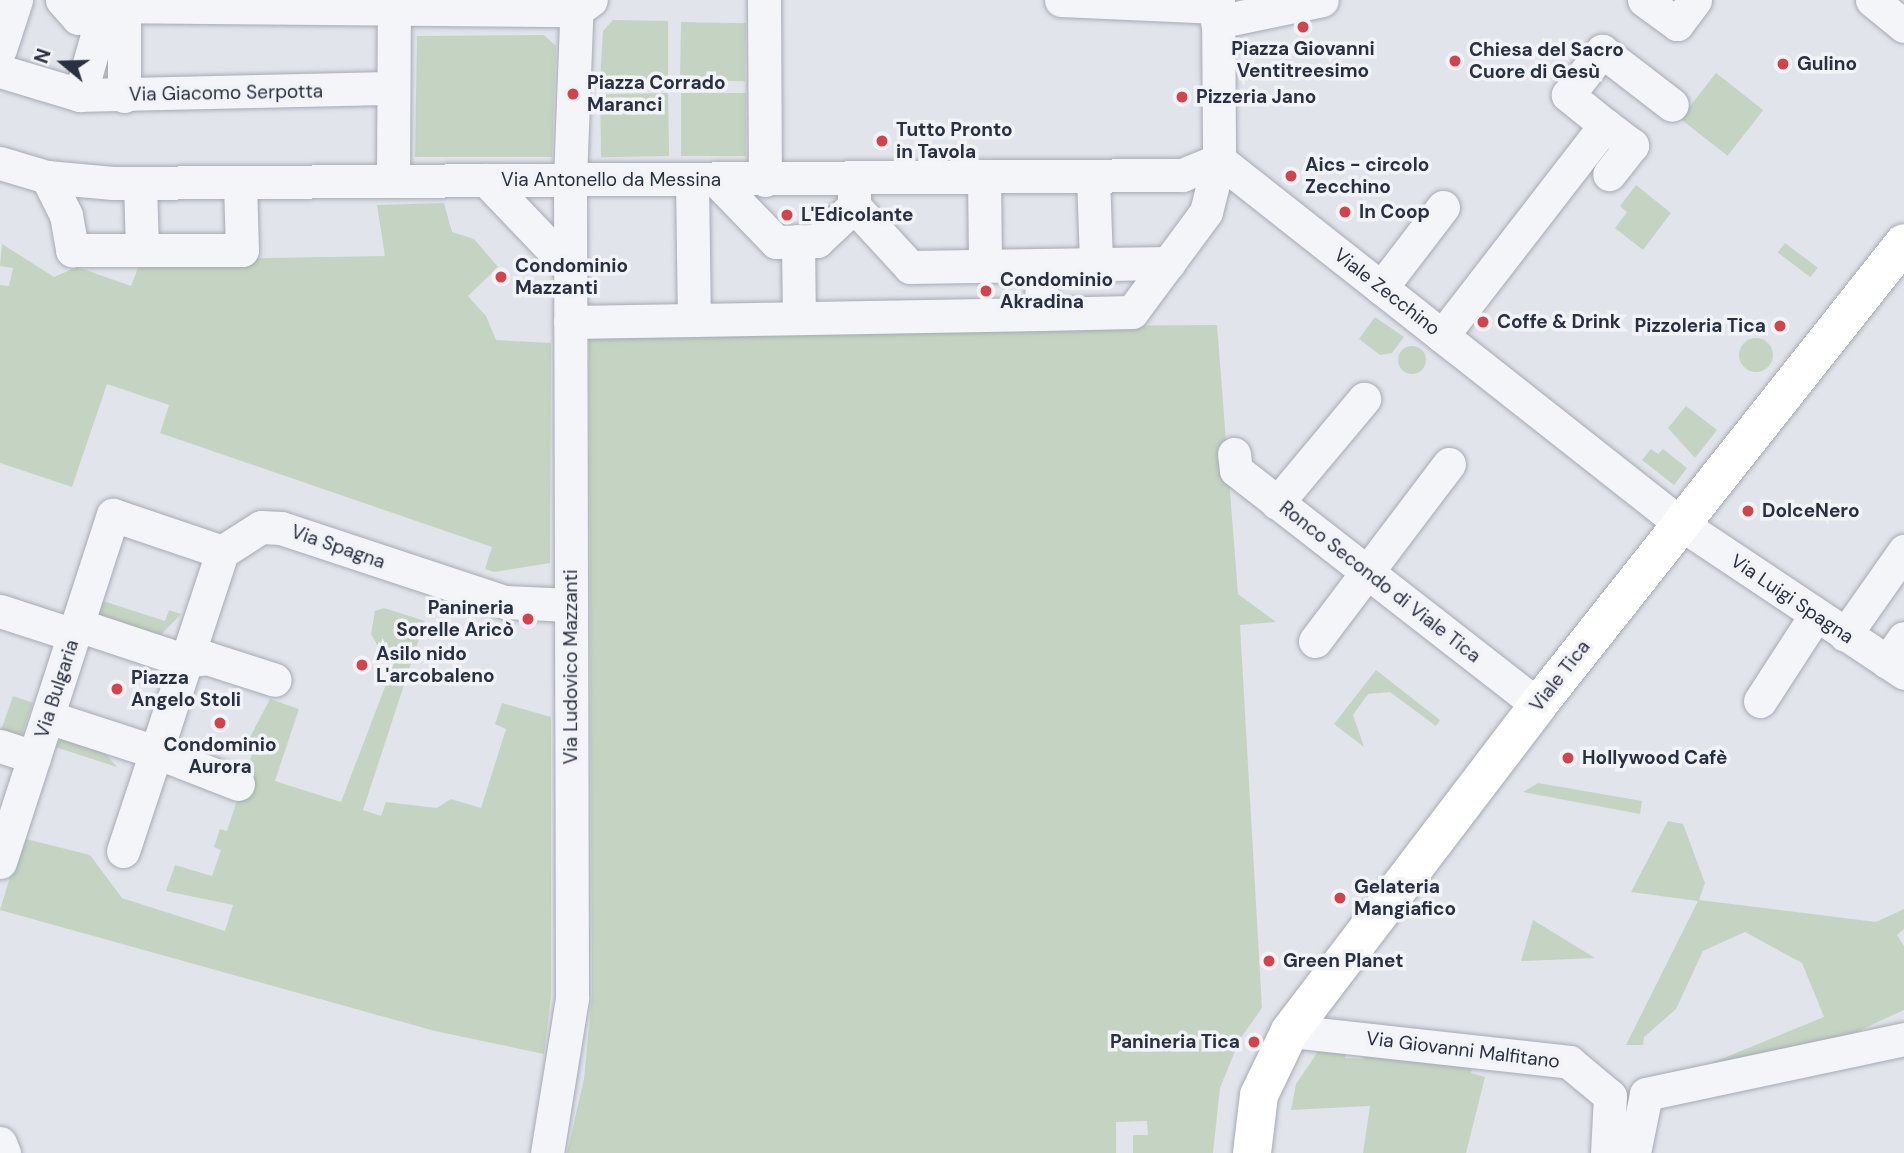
<!DOCTYPE html>
<meta charset="utf-8">
<style>
body{margin:0}
#map{position:relative;width:1904px;height:1153px;overflow:hidden;background:#e1e4ea;font-family:"DM Sans",sans-serif}
div>[style]{position:absolute}
[style*='--x']{left:calc(var(--x)*1px);top:calc(var(--y)*1px);width:calc(var(--w)*1px);rotate:calc(var(--a)*1deg)}
.green>*{inset:0;background:#c5d4c2;transform-origin:0 0}
.round{border-radius:50%}
.roads{filter:drop-shadow(0 0 2px #a6aab4) drop-shadow(0 0 2px #a6aab4)}
.minor>*{height:33px;margin:-16.5px;padding:0 16.5px;transform-origin:16.5px;border-radius:16.5px;background:#f4f5f8}
.major>*{height:38px;margin:-19px;padding:0 19px;transform-origin:19px;border-radius:19px;background:#fff}
.dots>*{width:19px;height:19px;translate:-50% -50%;box-sizing:border-box;border:4px solid #f1f3f7;border-radius:50%}
span{translate:-50% -50%;white-space:nowrap;text-align:center;line-height:1.15;-webkit-text-stroke:7px #f1f3f7;paint-order:stroke}
.poi-label{font-size:19px;color:#293042;font-weight:700}
.left{translate:0 -50%;text-align:left}
.right{translate:-100% -50%;text-align:right}
.street-label{font-size:19px;color:#293042}
.north{position:absolute;left:28px;top:28px;width:70px;height:70px;-webkit-text-stroke:5px #f1f3f7;paint-order:stroke;rotate:289deg;font-size:19px;font-weight:700;line-height:28px;text-align:center;color:#293042}
.north::after{content:'';display:block;margin:auto;width:24px;height:32px;background:#293042;clip-path:polygon(50% 0,100% 100%,50% 72%,0 100%)}
</style>
<div id="map">
<div class="green">
<div style="clip-path:polygon(613px 20px,668px 21px,668px 79px,600px 81px,603px 31px)"></div>
<div style="left:681px;top:22px;width:65px;height:58px;rotate:1deg"></div>
<div style="clip-path:polygon(544px 35px,556px 46px,552px 157px,415px 157px,417px 36px)"></div>
<div style="left:1716px;top:73px;width:60px;height:58px;rotate:38deg"></div>
<div style="left:668px;top:93px;width:63px;height:68px;rotate:89deg"></div>
<div style="left:681px;top:93px;width:65px;height:63px"></div>
<div style="clip-path:polygon(1636px 185px,1671px 213px,1643px 250px,1615px 228px,1627px 212px,1620px 206px)"></div>
<div style="clip-path:polygon(444px 203px,452px 232px,474px 239px,498px 267px,468px 296px,486px 316px,496px 340px,551px 343px,550px 563px,494px 572px,485px 569px,492px 547px,160px 433px,169px 405px,107px 384px,72px 487px,0 463px,0 285px,9px 286px,13px 268px,0 266px,2px 244px,54px 277px,77px 267px,131px 286px,141px 260px,385px 256px,377px 205px)"></div>
<div style="left:1785px;top:243px;width:41px;height:12px;rotate:37deg"></div>
<div style="clip-path:polygon(1375px 317px,1404px 337px,1392px 353px,1380px 355px,1359px 339px)"></div>
<div style="clip-path:polygon(1217px 325px,1238px 594px,1276px 622px,1240px 625px,1262px 1008px,1240px 1039px,1220px 1088px,1213px 1153px,1133px 1153px,1133px 1135px,1148px 1135px,1147px 1121px,1116px 1122px,1116px 1153px,567px 1153px,584px 1079px,592px 995px,589px 329px)"></div>
<div class="round" style="left:1739px;top:338px;width:34px;height:34px"></div>
<div class="round" style="left:1398px;top:346px;width:28px;height:28px"></div>
<div style="clip-path:polygon(1686px 406px,1717px 430px,1695px 458px,1668px 428px)"></div>
<div style="clip-path:polygon(1651px 449px,1658px 454px,1663px 449px,1687px 468px,1674px 485px,1642px 460px)"></div>
<div style="clip-path:polygon(100px 600px,165px 621px,169px 610px,181px 614px,156px 640px,92px 619px)"></div>
<div style="clip-path:polygon(384px 608px,425px 621px,363px 810px,381px 816px,386px 802px,437px 808px,451px 799px,481px 808px,506px 729px,495px 724px,502px 703px,551px 717px,551px 996px,544px 1054px,435px 1031px,0 910px,22px 838px,90px 855px,122px 898px,225px 931px,233px 905px,166px 891px,175px 865px,212px 876px,221px 850px,214px 847px,220px 829px,227px 831px,256px 742px,249px 739px,270px 699px,299px 709px,275px 781px,341px 802px,396px 658px,382px 653px,371px 634px,375px 611px)"></div>
<div style="clip-path:polygon(1376px 670px,1440px 720px,1436px 726px,1390px 692px,1368px 694px,1353px 715px,1364px 747px,1334px 724px)"></div>
<div style="left:13px;top:696px;width:21px;height:36px;rotate:19deg"></div>
<div style="clip-path:polygon(64px 738px,103px 751px,117px 767px,52px 746px)"></div>
<div style="clip-path:polygon(1538px 783px,1642px 801px,1640px 814px,1523px 792px)"></div>
<div style="clip-path:polygon(1668px 821px,1683px 824px,1705px 883px,1699px 900px,1876px 922px,1904px 909px,1904px 929px,1897px 935px,1904px 946px,1904px 1010px,1841px 1039px,1692px 1071px,1824px 1017px,1802px 963px,1745px 932px,1703px 951px,1676px 1009px,1644px 1037px,1643px 1045px,1626px 1045px,1698px 901px,1631px 892px)"></div>
<div style="clip-path:polygon(1533px 920px,1595px 958px,1521px 961px)"></div>
<div style="clip-path:polygon(1321px 1047px,1346px 1047px,1345px 1058px,1363px 1059px,1364px 1048px,1473px 1063px,1471px 1073px,1485px 1077px,1466px 1153px,1363px 1153px,1370px 1106px,1291px 1110px,1296px 1084px)"></div>
</div>
<div class="roads">
<div class="minor">
<div style="--x:62;--y:0;--w:24;--a:48"></div>
<div style="--x:78;--y:18;--w:14;--a:-21"></div>
<div style="--x:91;--y:13;--w:14;--a:-65"></div>
<div style="--x:764;--y:0;--w:180;--a:89.7"></div>
<div style="--x:1061;--y:0;--w:157;--a:2.6"></div>
<div style="--x:1218;--y:0;--w:160;--a:89.6"></div>
<div style="--x:1219;--y:160;--w:588;--a:38.23"></div>
<div style="--x:1681;--y:524;--w:268;--a:33.7"></div>
<div style="--x:1644;--y:0;--w:41;--a:36"></div>
<div style="--x:1677;--y:24;--w:30;--a:-53"></div>
<div style="--x:1872;--y:0;--w:41;--a:39.1"></div>
<div style="--x:96;--y:6;--w:481;--a:0.5"></div>
<div style="--x:577;--y:10;--w:17;--a:-36"></div>
<div style="--x:1217;--y:22;--w:107;--a:-11.8"></div>
<div style="--x:0;--y:49;--w:52;--a:-71.9"></div>
<div style="--x:0;--y:71;--w:84;--a:16.7"></div>
<div style="--x:80;--y:95;--w:313;--a:-1.3"></div>
<div style="--x:80;--y:95;--w:73;--a:-74.1"></div>
<div style="--x:100;--y:25;--w:15;--a:-127"></div>
<div style="--x:124;--y:96;--w:87;--a:-90"></div>
<div style="--x:1605;--y:125;--w:34;--a:37"></div>
<div style="--x:1632;--y:145;--w:37;--a:128"></div>
<div style="--x:0;--y:163;--w:49;--a:16.6"></div>
<div style="--x:47;--y:177;--w:66;--a:5.2"></div>
<div style="--x:113;--y:183;--w:1069;--a:-0.43"></div>
<div style="--x:1182;--y:175;--w:40;--a:-22"></div>
<div style="--x:1093;--y:176;--w:88;--a:88"></div>
<div style="--x:47;--y:177;--w:42;--a:63.4"></div>
<div style="--x:66;--y:215;--w:36;--a:80"></div>
<div style="--x:72;--y:250;--w:170;--a:0"></div>
<div style="--x:242;--y:250;--w:68;--a:-91.7"></div>
<div style="--x:984;--y:178;--w:88;--a:89.3"></div>
<div style="--x:854;--y:179;--w:27;--a:90"></div>
<div style="--x:854;--y:206;--w:83;--a:47.4"></div>
<div style="--x:910;--y:267;--w:259;--a:-0.9"></div>
<div style="--x:393;--y:180;--w:171;--a:-89.7"></div>
<div style="--x:486;--y:180;--w:122;--a:46.3"></div>
<div style="--x:692;--y:180;--w:140;--a:89.2"></div>
<div style="--x:694;--y:320;--w:348;--a:-1"></div>
<div style="--x:1042;--y:314;--w:49;--a:-91.2"></div>
<div style="--x:716;--y:180;--w:86;--a:45.9"></div>
<div style="--x:776;--y:242;--w:41;--a:-1.4"></div>
<div style="--x:817;--y:241;--w:51;--a:-43.4"></div>
<div style="--x:140;--y:183;--w:67;--a:88.3"></div>
<div style="--x:798;--y:241;--w:77;--a:89.3"></div>
<div style="--x:1381;--y:288;--w:102;--a:-52.6"></div>
<div style="--x:1042;--y:314;--w:90;--a:-1.3"></div>
<div style="--x:1132;--y:312;--w:124;--a:-53.5"></div>
<div style="--x:1206;--y:212;--w:54;--a:-76"></div>
<div style="--x:570;--y:322;--w:124;--a:-0.9"></div>
<div style="--x:1442;--y:336;--w:267;--a:-52.3"></div>
<div style="--x:1605;--y:125;--w:48;--a:-141"></div>
<div style="--x:1568;--y:95;--w:56;--a:-52.3"></div>
<div style="--x:1602;--y:51;--w:88;--a:37.6"></div>
<div style="--x:1234;--y:454;--w:16;--a:83"></div>
<div style="--x:1236;--y:470;--w:383;--a:37.9"></div>
<div style="--x:1277;--y:503;--w:136;--a:-50.1"></div>
<div style="--x:0;--y:611;--w:78;--a:18"></div>
<div style="--x:78;--y:625;--w:114;--a:18.4"></div>
<div style="--x:186;--y:661;--w:21;--a:-8"></div>
<div style="--x:207;--y:658;--w:71;--a:17.9"></div>
<div style="--x:1845;--y:635;--w:103;--a:-54.9"></div>
<div style="--x:1315;--y:641;--w:222;--a:-52.9"></div>
<div style="--x:1887;--y:662;--w:29;--a:-55"></div>
<div style="--x:1760;--y:701;--w:101;--a:-57.1"></div>
<div style="--x:48;--y:717;--w:114;--a:18"></div>
<div style="--x:156;--y:752;--w:211;--a:-71.7"></div>
<div style="--x:222;--y:552;--w:46;--a:-32.7"></div>
<div style="--x:261;--y:527;--w:20;--a:3"></div>
<div style="--x:281;--y:528;--w:236;--a:18.3"></div>
<div style="--x:505;--y:602;--w:66;--a:2.6"></div>
<div style="--x:0;--y:746;--w:36;--a:18"></div>
<div style="--x:123;--y:851;--w:104;--a:-71.6"></div>
<div style="--x:156;--y:752;--w:88;--a:21.3"></div>
<div style="--x:0;--y:862;--w:365;--a:-72"></div>
<div style="--x:113;--y:515;--w:115;--a:18.7"></div>
<div style="--x:1290;--y:1031;--w:281;--a:6.3"></div>
<div style="--x:1569;--y:1062;--w:53;--a:39.7"></div>
<div style="--x:1610;--y:1096;--w:57;--a:93"></div>
<div style="--x:0;--y:1143;--w:11;--a:68"></div>
<div style="--x:547;--y:1153;--w:157;--a:-80.8"></div>
<div style="--x:572;--y:998;--w:819;--a:-90.14"></div>
<div style="--x:570;--y:179;--w:179;--a:-87.8"></div>
<div style="--x:1634;--y:1153;--w:60;--a:-78.5"></div>
<div style="--x:1646;--y:1094;--w:264;--a:-12"></div>
</div>
<div class="major">
<div style="--x:1252;--y:1153;--w:58;--a:-83.1"></div>
<div style="--x:1259;--y:1095;--w:71;--a:-64.2"></div>
<div style="--x:1290;--y:1031;--w:410;--a:-52.7"></div>
<div style="--x:1538;--y:705;--w:589;--a:-51.61"></div>
</div>
</div>
<div class="dots">
<div style="left:1303px;top:27px;background:#d2444b"></div>
<div style="left:1455px;top:61px;background:#d2444b"></div>
<div style="left:1783px;top:64px;background:#d2444b"></div>
<div style="left:573px;top:94px;background:#d2444b"></div>
<div style="left:1182px;top:97px;background:#d2444b"></div>
<div style="left:882px;top:141px;background:#d2444b"></div>
<div style="left:1291px;top:176px;background:#d2444b"></div>
<div style="left:1345px;top:212px;background:#d2444b"></div>
<div style="left:787px;top:215px;background:#d2444b"></div>
<div style="left:501px;top:277px;background:#d2444b"></div>
<div style="left:986px;top:291px;background:#d2444b"></div>
<div style="left:1483px;top:322px;background:#d2444b"></div>
<div style="left:1780px;top:326px;background:#d2444b"></div>
<div style="left:1748px;top:511px;background:#d2444b"></div>
<div style="left:528px;top:619px;background:#d2444b"></div>
<div style="left:362px;top:665px;background:#d2444b"></div>
<div style="left:117px;top:689px;background:#d2444b"></div>
<div style="left:220px;top:723px;background:#d2444b"></div>
<div style="left:1568px;top:758px;background:#d2444b"></div>
<div style="left:1340px;top:898px;background:#d2444b"></div>
<div style="left:1269px;top:961px;background:#d2444b"></div>
<div style="left:1254px;top:1042px;background:#d2444b"></div>
</div>
<div class="poi-label">
<span style="left:1303px;top:60px">Piazza Giovanni<br>Ventitreesimo</span>
<span class="left" style="left:1469px;top:61px">Chiesa del Sacro<br>Cuore di Gesù</span>
<span class="left" style="left:1797px;top:64px">Gulino</span>
<span class="left" style="left:587px;top:94px">Piazza Corrado<br>Maranci</span>
<span class="left" style="left:1196px;top:97px">Pizzeria Jano</span>
<span class="left" style="left:896px;top:141px">Tutto Pronto<br>in Tavola</span>
<span class="left" style="left:1305px;top:176px">Aics - circolo<br>Zecchino</span>
<span class="left" style="left:1359px;top:212px">In Coop</span>
<span class="left" style="left:801px;top:215px">L'Edicolante</span>
<span class="left" style="left:515px;top:277px">Condominio<br>Mazzanti</span>
<span class="left" style="left:1000px;top:291px">Condominio<br>Akradina</span>
<span class="left" style="left:1497px;top:322px">Coffe &amp; Drink</span>
<span class="right" style="left:1766px;top:326px">Pizzoleria Tica</span>
<span class="left" style="left:1762px;top:511px">DolceNero</span>
<span class="right" style="left:514px;top:619px">Panineria<br>Sorelle Aricò</span>
<span class="left" style="left:376px;top:665px">Asilo nido<br>L'arcobaleno</span>
<span class="left" style="left:131px;top:689px">Piazza<br>Angelo Stoli</span>
<span style="left:220px;top:756px">Condominio<br>Aurora</span>
<span class="left" style="left:1582px;top:758px">Hollywood Cafè</span>
<span class="left" style="left:1354px;top:898px">Gelateria<br>Mangiafico</span>
<span class="left" style="left:1283px;top:961px">Green Planet</span>
<span class="right" style="left:1240px;top:1042px">Panineria Tica</span>
</div>
<div class="street-label">
<span style="left:226px;top:93px;rotate:-1deg">Via Giacomo Serpotta</span>
<span style="left:611px;top:180px">Via Antonello da Messina</span>
<span style="left:1387px;top:292px;rotate:38deg">Viale Zecchino</span>
<span style="left:338px;top:547px;rotate:19deg">Via Spagna</span>
<span style="left:1380px;top:582px;rotate:38deg">Ronco Secondo di Viale Tica</span>
<span style="left:1792px;top:599px;rotate:34deg">Via Luigi Spagna</span>
<span style="left:571px;top:667px;rotate:-90deg">Via Ludovico Mazzanti</span>
<span style="left:1560px;top:676px;rotate:-52deg">Viale Tica</span>
<span style="left:57px;top:689px;rotate:-72deg">Via Bulgaria</span>
<span style="left:1463px;top:1050px;rotate:7deg">Via Giovanni Malfitano</span>
</div>
<div class="north">N</div>
</div>
